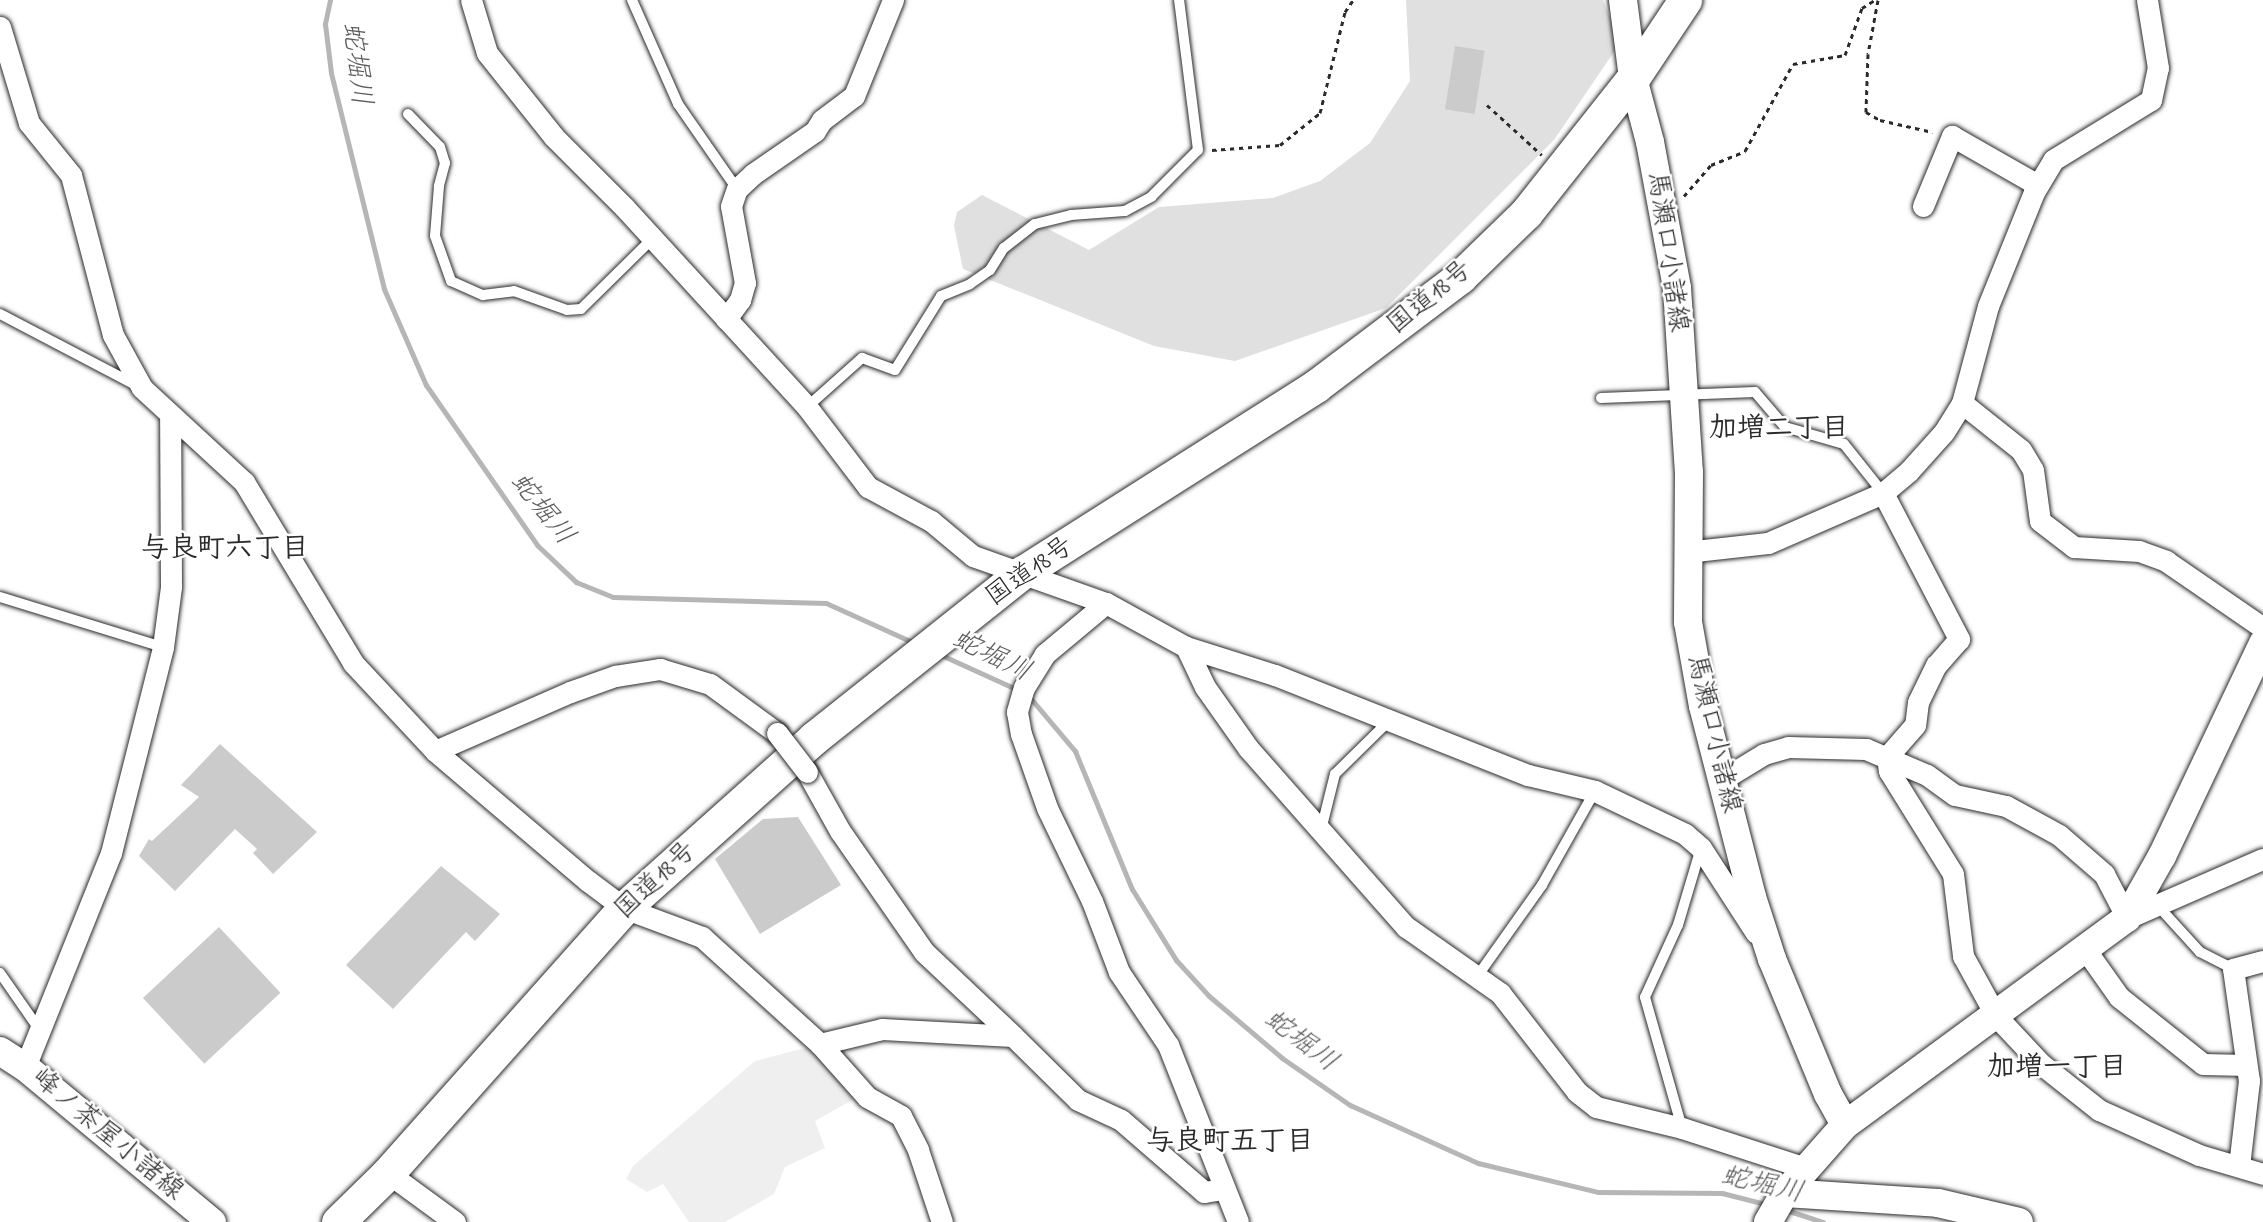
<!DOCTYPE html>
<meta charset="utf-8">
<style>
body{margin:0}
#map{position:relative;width:2263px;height:1222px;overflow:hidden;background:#fff;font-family:"Indie Flower","Klee One",sans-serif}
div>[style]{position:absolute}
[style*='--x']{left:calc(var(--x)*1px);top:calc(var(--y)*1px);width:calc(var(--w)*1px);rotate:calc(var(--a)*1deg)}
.built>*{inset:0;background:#efefef}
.green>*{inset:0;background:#e0e0e0}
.stream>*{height:5px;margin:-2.5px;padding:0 2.5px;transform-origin:2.5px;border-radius:2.5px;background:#b6b6b6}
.building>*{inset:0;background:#cbcbcb;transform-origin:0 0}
.path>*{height:3px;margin-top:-1.5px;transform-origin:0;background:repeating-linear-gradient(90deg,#2b2b2b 0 4.5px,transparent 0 9px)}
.roads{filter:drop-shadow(0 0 2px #2b2b2b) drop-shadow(0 0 2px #2b2b2b)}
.lane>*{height:10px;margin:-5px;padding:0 5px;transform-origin:5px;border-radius:5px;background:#fff}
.street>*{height:21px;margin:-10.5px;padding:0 10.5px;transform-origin:10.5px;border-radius:10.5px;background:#fff}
.secondary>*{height:28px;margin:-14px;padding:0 14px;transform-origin:14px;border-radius:14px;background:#fff}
.highway>*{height:33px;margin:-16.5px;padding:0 16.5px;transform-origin:16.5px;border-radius:16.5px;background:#fff}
.bridges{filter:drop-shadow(0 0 2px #2b2b2b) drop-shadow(0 0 2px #2b2b2b)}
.street-bridge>*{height:21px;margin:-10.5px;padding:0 10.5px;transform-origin:10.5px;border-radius:10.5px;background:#fff}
span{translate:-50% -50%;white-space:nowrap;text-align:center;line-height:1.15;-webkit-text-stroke:5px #fff;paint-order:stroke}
.street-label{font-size:27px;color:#2b2b2b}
.water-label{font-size:28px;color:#5c5c5c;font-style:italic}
.neighbourhood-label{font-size:28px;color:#2b2b2b;font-weight:700}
</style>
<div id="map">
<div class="built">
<div style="clip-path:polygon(820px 1044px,863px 1094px,815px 1121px,825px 1148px,785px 1167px,774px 1194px,725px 1222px,689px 1222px,663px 1184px,647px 1192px,626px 1179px,633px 1166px,755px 1061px)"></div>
</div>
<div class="green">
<div style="clip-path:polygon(1406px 0,1603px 0,1620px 43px,1554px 140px,1386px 308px,1235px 361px,1154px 346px,963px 269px,954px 226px,957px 212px,982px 195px,1089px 250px,1159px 207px,1273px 198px,1320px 181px,1370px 143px,1410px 81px)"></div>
</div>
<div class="stream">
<div style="--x:330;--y:0;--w:25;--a:102"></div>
<div style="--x:325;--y:24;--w:49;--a:83"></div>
<div style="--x:331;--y:73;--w:222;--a:76.2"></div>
<div style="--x:384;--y:289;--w:105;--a:66.4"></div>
<div style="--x:426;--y:385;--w:195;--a:55.2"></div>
<div style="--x:537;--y:545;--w:54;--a:43.5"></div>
<div style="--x:576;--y:582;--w:40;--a:22"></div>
<div style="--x:613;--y:597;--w:213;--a:1.6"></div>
<div style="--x:826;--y:603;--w:97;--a:24.4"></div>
<div style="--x:939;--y:654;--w:87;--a:24.5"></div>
<div style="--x:1027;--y:694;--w:75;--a:49.9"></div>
<div style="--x:1075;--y:751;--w:149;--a:67.6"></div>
<div style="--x:1132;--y:889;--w:84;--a:58.2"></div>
<div style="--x:1176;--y:960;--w:49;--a:47.5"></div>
<div style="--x:1209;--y:996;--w:96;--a:40.3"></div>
<div style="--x:1282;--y:1058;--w:83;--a:34.7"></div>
<div style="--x:1350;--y:1105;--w:141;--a:24.4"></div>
<div style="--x:1478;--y:1163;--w:123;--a:13.6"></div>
<div style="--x:1598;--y:1192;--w:124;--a:0.5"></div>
<div style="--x:1722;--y:1193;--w:49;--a:14.3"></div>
<div style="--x:1786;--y:1210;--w:39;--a:18"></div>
</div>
<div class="building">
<div style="left:1455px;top:46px;width:30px;height:64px;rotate:9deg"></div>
<div style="clip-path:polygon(220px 744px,317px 832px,273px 874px,253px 853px,257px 849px,235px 829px,175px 891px,139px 856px,149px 839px,152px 841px,199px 797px,181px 785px)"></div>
<div style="clip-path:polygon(798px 817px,841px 885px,760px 934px,715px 859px,763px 819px)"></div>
<div style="clip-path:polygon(441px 866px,500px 914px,475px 941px,466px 932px,393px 1009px,346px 965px)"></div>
<div style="left:219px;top:927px;width:90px;height:104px;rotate:47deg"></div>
</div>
<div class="path">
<div style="--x:1878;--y:0;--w:55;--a:100.5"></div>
<div style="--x:1868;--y:54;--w:58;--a:92"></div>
<div style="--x:1866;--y:112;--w:16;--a:30"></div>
<div style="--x:1880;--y:120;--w:54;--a:12.8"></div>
<div style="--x:1487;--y:105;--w:74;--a:42.3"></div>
<div style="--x:1212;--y:150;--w:68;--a:-4.2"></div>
<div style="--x:1280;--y:145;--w:51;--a:-38.7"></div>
<div style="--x:1320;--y:113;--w:104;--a:-76.1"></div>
<div style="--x:1345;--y:12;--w:14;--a:-56"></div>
<div style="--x:1684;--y:196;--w:41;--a:-48.9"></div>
<div style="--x:1711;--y:165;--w:37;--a:-22"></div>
<div style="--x:1745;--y:151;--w:99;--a:-61.1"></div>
<div style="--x:1793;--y:64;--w:53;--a:-9.8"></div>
<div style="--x:1845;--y:55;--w:50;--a:-70.1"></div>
<div style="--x:1862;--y:8;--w:15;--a:-32"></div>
</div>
<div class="roads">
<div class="lane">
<div style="--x:632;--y:0;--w:114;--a:66.1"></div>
<div style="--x:678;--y:104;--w:103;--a:55.2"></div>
<div style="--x:408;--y:114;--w:46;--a:45.9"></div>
<div style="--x:440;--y:147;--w:17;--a:73"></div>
<div style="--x:445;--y:163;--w:24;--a:105"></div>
<div style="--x:439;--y:186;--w:50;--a:94.6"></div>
<div style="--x:435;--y:236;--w:48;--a:70.4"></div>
<div style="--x:451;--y:281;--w:35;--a:24"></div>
<div style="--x:483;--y:295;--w:31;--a:-7"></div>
<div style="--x:514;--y:291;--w:56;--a:19.7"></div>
<div style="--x:567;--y:310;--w:14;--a:-4"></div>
<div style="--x:581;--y:309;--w:101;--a:-44.6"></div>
<div style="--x:0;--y:314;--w:153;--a:27.6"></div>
<div style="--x:1601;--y:398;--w:154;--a:-2.2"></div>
<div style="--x:1755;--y:392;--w:46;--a:49.4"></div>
<div style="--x:1785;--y:427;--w:61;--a:16.1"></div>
<div style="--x:1844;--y:444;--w:63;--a:51.5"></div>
<div style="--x:807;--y:407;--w:74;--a:-41.7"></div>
<div style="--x:862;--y:358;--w:35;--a:20"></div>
<div style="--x:895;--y:370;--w:87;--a:-58.1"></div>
<div style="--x:941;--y:296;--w:31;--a:-22"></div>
<div style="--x:970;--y:284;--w:24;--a:-35"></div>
<div style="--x:990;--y:270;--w:26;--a:-58"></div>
<div style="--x:1004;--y:248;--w:39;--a:-38"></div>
<div style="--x:1035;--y:224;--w:37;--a:-14"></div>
<div style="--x:1071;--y:215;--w:54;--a:-4.2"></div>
<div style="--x:1125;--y:211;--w:30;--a:-28"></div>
<div style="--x:1151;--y:197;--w:66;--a:-45"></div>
<div style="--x:1198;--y:150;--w:151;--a:-97.2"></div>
<div style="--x:0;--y:597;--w:170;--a:17.1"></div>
<div style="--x:1321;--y:830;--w:58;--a:-76"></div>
<div style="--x:1335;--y:774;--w:77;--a:-44.5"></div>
<div style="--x:2159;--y:907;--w:61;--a:47.7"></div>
<div style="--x:2200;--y:952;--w:37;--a:27"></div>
<div style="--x:0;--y:973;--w:68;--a:55.1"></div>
<div style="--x:1476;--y:978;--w:114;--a:-54.6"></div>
<div style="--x:1542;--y:885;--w:108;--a:-60.6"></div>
<div style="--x:1682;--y:1128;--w:136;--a:-105.8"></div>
<div style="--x:1645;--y:997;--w:79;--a:-65.4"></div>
<div style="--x:1678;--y:925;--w:80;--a:-73.4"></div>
</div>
<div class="street">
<div style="--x:471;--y:0;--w:55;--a:73.2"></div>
<div style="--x:487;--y:53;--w:107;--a:51.4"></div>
<div style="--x:554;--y:137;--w:99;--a:45"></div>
<div style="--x:624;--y:207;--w:271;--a:47.5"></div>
<div style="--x:807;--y:407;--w:101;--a:52.7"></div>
<div style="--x:868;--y:487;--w:72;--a:28.4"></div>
<div style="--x:931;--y:521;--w:55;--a:39.8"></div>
<div style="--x:973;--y:556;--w:141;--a:19.5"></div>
<div style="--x:1106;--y:603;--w:91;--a:28.8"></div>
<div style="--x:1186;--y:647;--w:93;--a:17.5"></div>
<div style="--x:1275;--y:675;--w:272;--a:21.6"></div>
<div style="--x:1528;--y:775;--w:69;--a:13.4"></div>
<div style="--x:1595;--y:791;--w:100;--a:25.5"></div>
<div style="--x:1685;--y:834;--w:21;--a:41"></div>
<div style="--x:1701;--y:848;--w:101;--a:57.1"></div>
<div style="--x:0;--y:27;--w:100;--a:73.2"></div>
<div style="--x:29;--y:123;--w:67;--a:51.1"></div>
<div style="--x:71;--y:175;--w:165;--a:75.3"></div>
<div style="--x:113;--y:335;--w:60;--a:61.3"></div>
<div style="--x:142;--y:388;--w:139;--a:42.7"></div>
<div style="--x:244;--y:482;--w:211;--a:58.9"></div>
<div style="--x:353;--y:663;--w:120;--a:47"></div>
<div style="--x:435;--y:751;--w:201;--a:40.4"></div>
<div style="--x:588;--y:881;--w:45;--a:36.9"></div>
<div style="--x:624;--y:908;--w:83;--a:20.4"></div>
<div style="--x:702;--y:937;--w:159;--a:42.2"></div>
<div style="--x:820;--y:1044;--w:71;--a:48.4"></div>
<div style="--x:867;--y:1097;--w:39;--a:29"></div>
<div style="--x:901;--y:1116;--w:38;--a:63"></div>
<div style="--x:918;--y:1150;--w:76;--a:71.6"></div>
<div style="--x:1923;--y:206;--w:76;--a:-67.5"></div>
<div style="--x:1952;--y:136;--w:99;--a:29.7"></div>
<div style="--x:726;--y:319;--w:24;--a:-54"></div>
<div style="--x:740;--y:300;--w:18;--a:-74"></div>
<div style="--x:745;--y:283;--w:78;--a:-100.3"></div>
<div style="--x:731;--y:206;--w:18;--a:-71"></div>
<div style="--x:737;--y:189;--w:22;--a:-43"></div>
<div style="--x:753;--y:174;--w:75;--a:-34.7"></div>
<div style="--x:815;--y:131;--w:13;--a:-58"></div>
<div style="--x:822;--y:120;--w:40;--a:-37"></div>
<div style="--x:854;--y:96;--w:104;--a:-67.9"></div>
<div style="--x:1962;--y:403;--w:75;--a:38.5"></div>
<div style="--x:2021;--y:450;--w:23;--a:59"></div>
<div style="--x:2033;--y:470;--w:51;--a:82.2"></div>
<div style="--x:2040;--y:521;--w:43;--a:37.4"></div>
<div style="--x:2074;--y:547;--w:65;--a:3.5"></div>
<div style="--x:2139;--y:551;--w:29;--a:20"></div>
<div style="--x:2166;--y:561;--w:118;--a:34.6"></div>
<div style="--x:1883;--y:493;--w:165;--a:62.5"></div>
<div style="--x:1959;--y:639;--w:35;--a:131"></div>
<div style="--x:1936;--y:665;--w:41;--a:115.9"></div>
<div style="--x:1918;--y:702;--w:23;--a:97"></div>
<div style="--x:1915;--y:725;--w:43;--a:131.2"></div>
<div style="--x:1887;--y:757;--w:14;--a:82"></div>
<div style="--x:1889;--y:771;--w:121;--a:58.1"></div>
<div style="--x:1953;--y:874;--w:83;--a:83"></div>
<div style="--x:1963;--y:956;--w:68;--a:61.2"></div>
<div style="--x:1996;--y:1016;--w:66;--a:46.8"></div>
<div style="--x:2041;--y:1064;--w:74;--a:38.4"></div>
<div style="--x:2099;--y:1110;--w:110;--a:24.2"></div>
<div style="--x:2199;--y:1155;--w:67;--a:16.5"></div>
<div style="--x:1686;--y:552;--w:82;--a:-6.3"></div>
<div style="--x:1768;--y:543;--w:125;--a:-23.5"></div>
<div style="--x:1883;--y:493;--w:34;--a:-40"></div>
<div style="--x:1909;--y:471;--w:52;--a:-48.1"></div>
<div style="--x:1944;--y:432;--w:34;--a:-58"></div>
<div style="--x:1962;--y:403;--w:100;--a:-75"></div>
<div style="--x:1988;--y:306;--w:123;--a:-68"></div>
<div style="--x:2034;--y:192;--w:37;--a:-59"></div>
<div style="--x:2053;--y:160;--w:115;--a:-31.5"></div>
<div style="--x:2151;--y:100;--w:33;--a:-78"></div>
<div style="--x:2158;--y:68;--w:69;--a:-99.2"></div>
<div style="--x:1106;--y:603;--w:80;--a:140.1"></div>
<div style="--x:1045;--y:654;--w:39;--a:122"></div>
<div style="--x:1024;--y:687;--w:26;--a:106"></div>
<div style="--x:1017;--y:712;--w:22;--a:80"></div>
<div style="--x:1021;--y:734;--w:78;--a:70.6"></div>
<div style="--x:1047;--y:808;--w:103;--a:64.2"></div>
<div style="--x:1092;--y:901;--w:76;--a:69.2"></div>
<div style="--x:1119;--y:972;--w:88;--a:56.1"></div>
<div style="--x:1168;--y:1045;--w:190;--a:68.4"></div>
<div style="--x:1186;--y:647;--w:44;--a:64.6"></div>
<div style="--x:1205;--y:687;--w:75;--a:54.8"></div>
<div style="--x:1248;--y:748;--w:239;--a:48.6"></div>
<div style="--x:1406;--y:927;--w:115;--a:35.1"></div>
<div style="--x:1500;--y:993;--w:125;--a:52.1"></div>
<div style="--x:1577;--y:1092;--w:24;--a:38"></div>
<div style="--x:1596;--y:1107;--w:89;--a:13.7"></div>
<div style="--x:1682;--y:1128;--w:130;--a:17.9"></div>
<div style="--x:435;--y:751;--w:147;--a:-23.6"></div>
<div style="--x:570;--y:692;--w:48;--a:-19.6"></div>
<div style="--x:615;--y:676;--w:46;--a:-8.8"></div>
<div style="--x:660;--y:669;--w:52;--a:16.7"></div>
<div style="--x:710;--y:684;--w:83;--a:36.2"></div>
<div style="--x:807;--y:772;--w:68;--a:60.8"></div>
<div style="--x:840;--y:831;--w:147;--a:55.2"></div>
<div style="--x:924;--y:952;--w:122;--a:43.3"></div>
<div style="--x:1723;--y:779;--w:48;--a:-31.4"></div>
<div style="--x:1764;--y:754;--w:25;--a:-16"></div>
<div style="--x:1788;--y:747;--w:78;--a:1.5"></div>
<div style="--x:1866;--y:749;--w:66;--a:23.1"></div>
<div style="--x:1927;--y:775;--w:34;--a:36"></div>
<div style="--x:1955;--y:795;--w:52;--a:12.2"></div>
<div style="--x:2006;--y:806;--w:60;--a:28.7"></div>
<div style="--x:2059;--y:835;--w:60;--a:40.9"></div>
<div style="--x:2104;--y:874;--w:50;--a:62.4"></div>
<div style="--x:2127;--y:918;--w:148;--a:-23.5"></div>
<div style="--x:2085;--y:949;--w:59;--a:54.7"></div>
<div style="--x:2119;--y:997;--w:107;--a:38.6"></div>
<div style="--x:2203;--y:1064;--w:43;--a:1.3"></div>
<div style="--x:820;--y:1044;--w:64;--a:-13.6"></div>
<div style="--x:882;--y:1029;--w:131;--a:3.1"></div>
<div style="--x:1013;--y:1036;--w:91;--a:44.6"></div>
<div style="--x:1078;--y:1100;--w:47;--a:24.9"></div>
<div style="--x:1121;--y:1120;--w:110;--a:40.9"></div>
<div style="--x:1204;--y:1192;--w:20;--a:-9"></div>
<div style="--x:25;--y:1067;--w:231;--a:-68.1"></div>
<div style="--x:111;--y:853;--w:212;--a:-75.8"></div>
<div style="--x:163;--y:647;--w:61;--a:-82.4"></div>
<div style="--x:171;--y:587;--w:172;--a:-90.3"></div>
<div style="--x:2239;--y:1166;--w:86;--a:-83.3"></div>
<div style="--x:2249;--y:1081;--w:113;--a:-98.1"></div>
<div style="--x:2233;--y:969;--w:31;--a:-15"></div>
<div style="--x:388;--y:1173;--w:83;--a:36.2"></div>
</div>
<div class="secondary">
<div style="--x:1623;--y:0;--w:79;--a:82.7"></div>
<div style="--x:1633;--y:78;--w:66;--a:75.1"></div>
<div style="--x:1650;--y:142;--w:148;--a:79.5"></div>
<div style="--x:1677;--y:288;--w:184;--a:86.3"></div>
<div style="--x:1689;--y:472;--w:150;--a:90.4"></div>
<div style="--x:1688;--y:622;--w:85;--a:79.9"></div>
<div style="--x:1703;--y:706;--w:197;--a:75.6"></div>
<div style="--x:1752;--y:897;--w:65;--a:72.1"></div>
<div style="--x:1772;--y:959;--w:146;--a:67.5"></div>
<div style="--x:1828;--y:1094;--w:35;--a:61"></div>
<div style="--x:0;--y:1051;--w:30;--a:33"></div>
<div style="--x:25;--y:1067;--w:243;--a:39.7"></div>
<div style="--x:1785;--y:1193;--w:153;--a:3.7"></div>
<div style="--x:1938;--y:1203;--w:83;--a:13.2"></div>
<div style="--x:1768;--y:1222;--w:34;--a:-60"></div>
<div style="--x:1785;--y:1193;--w:91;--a:-48.6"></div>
<div style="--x:1845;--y:1125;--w:350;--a:-36.3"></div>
<div style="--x:2127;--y:918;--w:71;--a:-60.6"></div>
<div style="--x:2162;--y:856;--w:236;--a:-64.6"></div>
</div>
<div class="highway">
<div style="--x:338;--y:1222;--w:70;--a:-44.4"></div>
<div style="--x:388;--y:1173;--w:355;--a:-48.3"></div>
<div style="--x:624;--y:908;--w:255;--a:-41.8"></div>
<div style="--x:814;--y:738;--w:267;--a:-38.5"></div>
<div style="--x:1023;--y:572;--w:347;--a:-32.4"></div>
<div style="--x:1316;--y:386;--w:181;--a:-37.1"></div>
<div style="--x:1460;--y:277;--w:92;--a:-44.1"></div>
<div style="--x:1526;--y:213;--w:172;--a:-51.6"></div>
<div style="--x:1633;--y:78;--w:94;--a:-56.3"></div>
</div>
</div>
<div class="bridges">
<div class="street-bridge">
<div style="--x:777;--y:733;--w:49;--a:52.4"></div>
</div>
</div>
<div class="street-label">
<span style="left:1667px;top:252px;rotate:82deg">馬瀬口小諸線</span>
<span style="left:1430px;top:298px;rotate:-39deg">国道18号</span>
<span style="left:1030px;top:572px;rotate:-35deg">国道18号</span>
<span style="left:1713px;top:734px;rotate:77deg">馬瀬口小諸線</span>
<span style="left:656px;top:881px;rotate:-43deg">国道18号</span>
<span style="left:107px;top:1135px;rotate:40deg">峰ノ茶屋小諸線</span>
</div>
<div class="water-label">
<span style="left:355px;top:64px;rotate:83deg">蛇堀川</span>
<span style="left:541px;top:510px;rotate:51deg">蛇堀川</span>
<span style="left:991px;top:657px;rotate:26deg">蛇堀川</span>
<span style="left:1300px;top:1042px;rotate:37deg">蛇堀川</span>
<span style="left:1762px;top:1186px;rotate:13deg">蛇堀川</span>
</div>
<div class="neighbourhood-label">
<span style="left:1779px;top:430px">加増二丁目</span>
<span style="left:225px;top:550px">与良町六丁目</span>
<span style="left:2057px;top:1069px">加増一丁目</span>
<span style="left:1230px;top:1143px">与良町五丁目</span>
</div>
</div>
